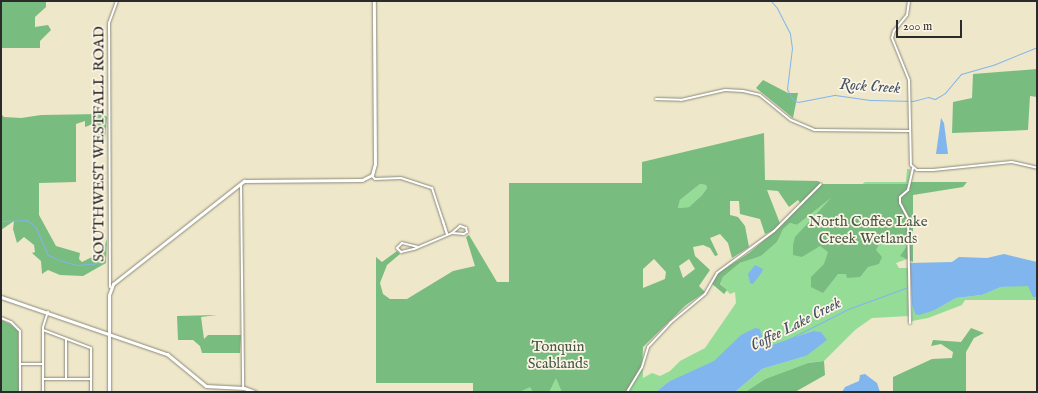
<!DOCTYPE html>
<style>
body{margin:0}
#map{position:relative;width:1038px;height:393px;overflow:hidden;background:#eee7c9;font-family:"IM FELL English",serif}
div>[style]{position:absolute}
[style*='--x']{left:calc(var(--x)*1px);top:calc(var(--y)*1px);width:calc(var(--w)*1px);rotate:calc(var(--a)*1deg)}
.green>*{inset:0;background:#95dd97}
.forest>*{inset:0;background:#78bc80}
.water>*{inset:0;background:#80b5ee}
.stream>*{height:1px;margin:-0.5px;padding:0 0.5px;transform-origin:0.5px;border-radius:0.5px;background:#80b5ee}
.roads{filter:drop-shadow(0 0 1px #8c897a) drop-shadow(0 0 1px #8c897a)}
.minor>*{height:2px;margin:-1px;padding:0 1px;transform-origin:1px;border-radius:1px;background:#fff}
.major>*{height:3px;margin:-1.5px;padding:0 1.5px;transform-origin:1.5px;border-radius:1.5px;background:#fff}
span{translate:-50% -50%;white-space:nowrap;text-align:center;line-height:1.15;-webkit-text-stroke:3.5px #fcf5e5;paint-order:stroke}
.street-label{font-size:15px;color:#2b2b2b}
.park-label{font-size:15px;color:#465846}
.water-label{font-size:16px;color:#445466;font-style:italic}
.frame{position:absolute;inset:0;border:2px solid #2b2b2b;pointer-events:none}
.scale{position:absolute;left:896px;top:20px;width:66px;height:18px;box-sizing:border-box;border:2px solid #2b2b2b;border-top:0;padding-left:5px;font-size:12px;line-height:14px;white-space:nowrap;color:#2b2b2b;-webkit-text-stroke:3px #fcf5e5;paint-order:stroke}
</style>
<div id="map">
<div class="green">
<div style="clip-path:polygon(907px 169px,910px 169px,910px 258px,896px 263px,899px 268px,908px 268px,909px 316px,872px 318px,855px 330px,824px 361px,808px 363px,765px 379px,745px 392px,735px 392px,762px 369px,806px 356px,813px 331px,668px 382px,656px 392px,473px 392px,643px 317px,643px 378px,652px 373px,660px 376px,670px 371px,680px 361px,705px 348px,736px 303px,735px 292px,730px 294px,720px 283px,723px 277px,740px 263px,761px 256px,777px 242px,782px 229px,790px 223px,797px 225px,831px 198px,832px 201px,820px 210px,793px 245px,793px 254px,797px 255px,850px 194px,865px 182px,906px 182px)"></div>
<div style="clip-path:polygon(700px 184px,706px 185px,707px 188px,702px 195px,689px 207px,678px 208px,680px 200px)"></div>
<div style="clip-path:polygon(1021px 285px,1029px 286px,1037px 300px,965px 300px,962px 305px,928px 318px,912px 321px,912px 305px,915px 314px,935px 310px,956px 298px,982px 295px,1001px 287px)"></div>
</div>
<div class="forest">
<div style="clip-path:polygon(1px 1px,46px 1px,46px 7px,35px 17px,35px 27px,48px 25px,51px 30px,40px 41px,40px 48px,1px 48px)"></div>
<div style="clip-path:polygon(1037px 69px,1037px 97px,1030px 96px,1028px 130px,952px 133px,953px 102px,972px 98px,973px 74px)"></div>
<div style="clip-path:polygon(763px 80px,788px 93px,798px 93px,793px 118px,756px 88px)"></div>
<div style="clip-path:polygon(1px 114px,4px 117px,21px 118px,41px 115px,102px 114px,107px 117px,105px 141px,96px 138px,102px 126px,95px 130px,93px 124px,85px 127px,85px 121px,76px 124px,76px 182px,39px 183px,39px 215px,56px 246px,80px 253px,79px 259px,82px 262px,92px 257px,101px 257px,107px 239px,106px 263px,83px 276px,60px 275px,48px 270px,42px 274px,41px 261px,32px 253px,35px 252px,34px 245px,24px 237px,17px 243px,13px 229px,14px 221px,1px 230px)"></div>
<div style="clip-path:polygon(evenodd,764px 133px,765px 180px,818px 181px,822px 184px,908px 184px,908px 187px,909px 182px,967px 182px,963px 187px,913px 195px,913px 262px,900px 256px,907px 246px,905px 242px,891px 240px,879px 244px,876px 250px,882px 257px,879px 264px,868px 267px,860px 277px,847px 278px,846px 274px,838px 274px,823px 293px,811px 287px,811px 277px,824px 264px,828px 252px,820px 246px,802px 257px,793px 255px,793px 245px,795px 237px,831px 198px,797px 225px,790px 223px,783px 229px,777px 242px,761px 256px,740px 263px,723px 277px,720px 284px,727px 290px,724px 294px,711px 283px,715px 275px,749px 253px,779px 228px,765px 234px,760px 219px,740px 214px,739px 201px,730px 201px,730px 215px,738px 217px,745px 226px,749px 247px,732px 258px,728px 243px,720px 234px,710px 238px,718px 255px,715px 256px,710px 248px,703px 245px,693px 247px,695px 256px,710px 270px,699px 286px,705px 292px,686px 305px,643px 347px,641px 367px,627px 392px,562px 392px,556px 378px,549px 392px,533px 392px,530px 387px,519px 392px,473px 392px,473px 383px,376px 383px,376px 257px,382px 262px,397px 251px,400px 254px,387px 265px,380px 283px,383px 294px,390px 299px,407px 299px,453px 271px,475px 266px,466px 237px,469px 235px,497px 282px,509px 282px,509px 183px,642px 183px,642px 162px,764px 133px,700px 184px,706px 185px,707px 188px,702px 195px,689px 207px,678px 208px,680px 200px,700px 184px,764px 133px,767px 190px,778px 191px,789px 207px,798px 200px,801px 204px,781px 226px,767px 190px,764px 133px,654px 259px,666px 272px,665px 279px,643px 288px,643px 269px,654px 259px,764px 133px,689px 259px,695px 269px,683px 278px,679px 266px,689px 259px)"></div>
<div style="clip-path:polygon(217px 315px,201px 317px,204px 339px,208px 335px,241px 335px,240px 353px,202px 353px,200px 346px,193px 340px,178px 340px,177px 316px)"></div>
<div style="clip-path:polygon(1px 320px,10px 324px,18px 331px,19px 392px,1px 392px)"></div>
<div style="clip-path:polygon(971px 328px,984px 333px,974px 338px,966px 352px,966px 392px,893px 392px,893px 377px,932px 359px,952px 358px,953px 352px,941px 344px,931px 346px,933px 340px,961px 342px)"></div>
<div style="clip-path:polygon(824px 361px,825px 375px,795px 392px,745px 392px,765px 379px,808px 363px)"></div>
</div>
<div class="water">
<div style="clip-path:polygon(941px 118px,944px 123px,948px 154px,936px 154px)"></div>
<div style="clip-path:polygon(1004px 254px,1037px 262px,1037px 297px,1033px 297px,1028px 286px,1001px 287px,982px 295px,956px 298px,935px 310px,919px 315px,915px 314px,912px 305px,910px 263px,952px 262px,959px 257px,987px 258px)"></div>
<div style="clip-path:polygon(755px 265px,763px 269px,762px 272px,753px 284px,750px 283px,748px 274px)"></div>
<div style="clip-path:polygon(755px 328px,760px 329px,763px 341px,772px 345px,813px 331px,821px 332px,827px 340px,806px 356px,762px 369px,735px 392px,656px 392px,668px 382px,714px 361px,741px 335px)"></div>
<div style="clip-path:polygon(865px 374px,877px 383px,880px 392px,842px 392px,845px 387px,859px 381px,860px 375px)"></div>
</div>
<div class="stream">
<div style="--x:771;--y:1;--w:9;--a:49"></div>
<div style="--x:777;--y:8;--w:29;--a:63"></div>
<div style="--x:790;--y:34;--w:14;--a:82"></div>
<div style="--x:792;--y:48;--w:41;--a:97"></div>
<div style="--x:787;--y:89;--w:13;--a:61"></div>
<div style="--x:793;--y:100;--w:5;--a:22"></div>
<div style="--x:798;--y:102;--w:38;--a:-11"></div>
<div style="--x:835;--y:95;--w:37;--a:8"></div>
<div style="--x:872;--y:100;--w:41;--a:1.4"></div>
<div style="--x:913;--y:101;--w:16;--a:-15"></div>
<div style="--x:928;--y:97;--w:7;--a:16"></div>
<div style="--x:935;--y:99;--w:12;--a:-31"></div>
<div style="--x:945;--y:93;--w:25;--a:-50"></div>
<div style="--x:961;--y:74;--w:33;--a:-16"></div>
<div style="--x:993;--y:65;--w:48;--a:-22.2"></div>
<div style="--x:1;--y:221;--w:25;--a:-2"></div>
<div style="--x:26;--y:220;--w:11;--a:34"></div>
<div style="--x:35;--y:226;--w:32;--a:66"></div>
<div style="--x:48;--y:255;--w:12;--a:24"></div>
<div style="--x:59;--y:260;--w:19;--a:16"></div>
<div style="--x:77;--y:265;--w:23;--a:-5"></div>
<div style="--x:783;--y:342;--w:73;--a:-26.9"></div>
<div style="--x:848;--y:309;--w:64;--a:-20.1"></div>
</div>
<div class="roads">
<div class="minor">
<div style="--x:909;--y:1;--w:14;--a:98"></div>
<div style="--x:907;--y:15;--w:21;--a:129"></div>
<div style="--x:894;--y:31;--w:7;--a:106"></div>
<div style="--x:892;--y:38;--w:45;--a:68"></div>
<div style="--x:909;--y:80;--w:85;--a:88.7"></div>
<div style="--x:911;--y:165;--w:8;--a:40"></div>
<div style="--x:917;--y:170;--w:16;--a:0"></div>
<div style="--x:933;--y:170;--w:79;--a:-5.8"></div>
<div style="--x:1012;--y:162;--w:26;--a:13"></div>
<div style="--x:656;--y:99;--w:25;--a:2"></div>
<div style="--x:681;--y:100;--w:45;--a:-12.8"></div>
<div style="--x:725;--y:90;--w:18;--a:3"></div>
<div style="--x:743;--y:91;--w:17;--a:13"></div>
<div style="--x:760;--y:95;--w:40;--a:39"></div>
<div style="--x:791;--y:120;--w:25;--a:23"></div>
<div style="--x:814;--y:130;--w:95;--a:0.6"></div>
<div style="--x:372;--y:176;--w:4;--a:45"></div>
<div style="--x:375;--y:179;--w:26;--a:-2"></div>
<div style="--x:401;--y:178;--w:33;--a:18"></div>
<div style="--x:432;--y:188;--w:48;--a:71.9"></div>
<div style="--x:241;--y:184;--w:204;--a:89.4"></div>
<div style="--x:443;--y:221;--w:14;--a:73"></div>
<div style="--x:460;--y:226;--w:6;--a:18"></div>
<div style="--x:466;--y:228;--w:4;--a:76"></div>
<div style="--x:467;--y:232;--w:4;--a:146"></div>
<div style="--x:464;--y:234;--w:12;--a:-175"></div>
<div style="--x:452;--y:233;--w:11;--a:-41"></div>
<div style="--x:418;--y:247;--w:16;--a:-166"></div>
<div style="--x:402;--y:243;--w:7;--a:135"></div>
<div style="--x:397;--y:248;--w:6;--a:45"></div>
<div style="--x:401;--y:252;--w:13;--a:-13"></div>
<div style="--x:414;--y:249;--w:41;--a:-22.8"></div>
<div style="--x:110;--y:287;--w:254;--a:-90.2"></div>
<div style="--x:109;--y:33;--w:10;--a:-90"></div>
<div style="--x:109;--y:23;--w:23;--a:-70"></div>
<div style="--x:1;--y:318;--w:11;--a:22"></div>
<div style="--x:11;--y:322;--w:13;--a:45"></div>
<div style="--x:20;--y:331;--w:61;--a:90"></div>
<div style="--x:910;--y:323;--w:105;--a:-91.1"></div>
<div style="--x:908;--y:218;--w:17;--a:-118"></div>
<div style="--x:900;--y:203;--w:6;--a:-90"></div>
<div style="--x:900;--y:197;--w:11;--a:-41"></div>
<div style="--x:908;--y:190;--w:23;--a:-77"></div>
<div style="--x:43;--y:330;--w:51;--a:20.6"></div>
<div style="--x:91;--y:348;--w:44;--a:90"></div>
<div style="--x:20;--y:364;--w:23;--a:0"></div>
<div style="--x:43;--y:379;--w:48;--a:0"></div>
<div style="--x:66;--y:379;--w:40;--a:-90"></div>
<div style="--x:43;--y:392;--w:65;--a:-90"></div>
<div style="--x:43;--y:327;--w:16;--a:-72"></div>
<div style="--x:627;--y:392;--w:29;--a:-59"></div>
<div style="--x:642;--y:367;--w:21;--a:-73"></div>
<div style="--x:648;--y:347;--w:33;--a:-47"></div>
<div style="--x:670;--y:323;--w:45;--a:-39.6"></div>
<div style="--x:705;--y:294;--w:24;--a:-60"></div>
<div style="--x:717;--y:273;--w:71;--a:-36.4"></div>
<div style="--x:774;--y:231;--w:66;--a:-45"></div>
</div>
<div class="major">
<div style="--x:1;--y:297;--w:176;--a:19"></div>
<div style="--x:167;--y:354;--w:50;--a:39.4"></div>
<div style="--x:206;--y:386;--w:38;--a:3"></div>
<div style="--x:244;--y:388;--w:12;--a:20"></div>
<div style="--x:109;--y:375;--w:17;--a:90"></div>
<div style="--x:109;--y:389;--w:94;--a:-90"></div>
<div style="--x:109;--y:295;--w:12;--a:-70"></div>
<div style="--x:113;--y:284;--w:167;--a:-38.2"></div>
<div style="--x:244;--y:181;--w:118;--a:-0.5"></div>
<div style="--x:362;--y:180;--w:11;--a:-27"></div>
<div style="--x:372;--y:175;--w:11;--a:-75"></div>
<div style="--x:375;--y:164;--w:163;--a:-90.4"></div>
</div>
</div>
<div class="street-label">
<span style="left:99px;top:144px;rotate:-90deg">SOUTHWEST WESTFALL ROAD</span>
</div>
<div class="park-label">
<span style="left:868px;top:230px">North Coffee Lake<br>Creek Wetlands</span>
<span style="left:558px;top:355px">Tonquin<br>Scablands</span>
</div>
<div class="water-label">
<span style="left:870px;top:87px;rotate:4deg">Rock Creek</span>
<span style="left:796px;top:325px;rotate:-27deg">Coffee Lake Creek</span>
</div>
<div class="frame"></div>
<div class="scale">200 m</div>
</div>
